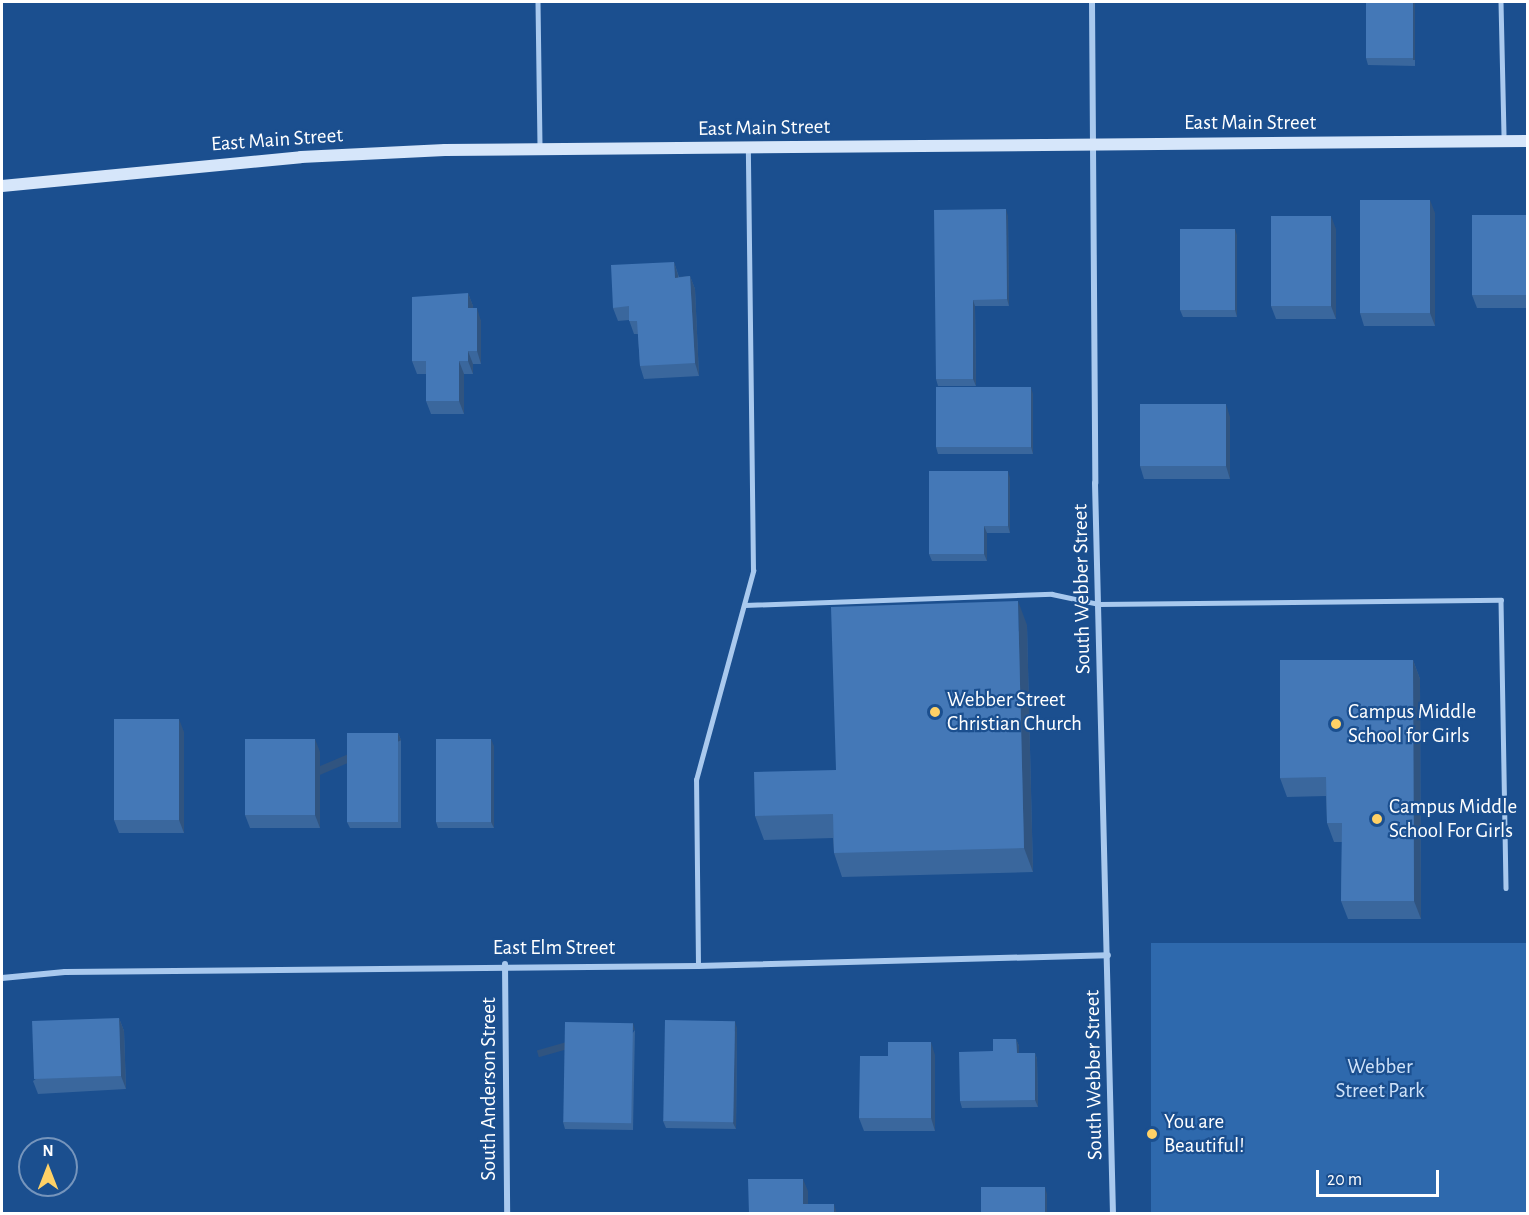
<!DOCTYPE html>
<style>
body{margin:0}
#map{position:relative;width:1529px;height:1215px;overflow:hidden;background:#1b4f8f;font-family:"Alegreya Sans",sans-serif}
div>[style]{position:absolute}
.green>*{inset:0;background:#2e69ad;transform-origin:0 0}
.service>*{height:4.5px;margin:-2.25px;padding:0 2.25px;transform-origin:2.25px;border-radius:2.25px;background:#a9c9ee}
.minor>*{height:6px;margin:-3px;padding:0 3px;transform-origin:3px;border-radius:3px;background:#a9c9ee}
.secondary>*{height:12px;margin:-6px;padding:0 6px;transform-origin:6px;border-radius:6px;background:#d6e6fa}
.wall>*{inset:0;background:#3a679d}
.shaded-wall>*{inset:0;background:#305480;transform-origin:0 0}
.building>*{inset:0;background:#4478b7;transform-origin:0 0}
.dots>*{width:16px;height:16px;translate:-50% -50%;box-sizing:border-box;border:3px solid #1b4f8f;border-radius:50%}
span{translate:-50% -50%;white-space:nowrap;text-align:center;line-height:1.15;-webkit-text-stroke:4.5px #1b4f8f;paint-order:stroke}
.street-label{font-size:21px;color:#fff}
.poi-label{font-size:21px;color:#fff}
.left{translate:0 -50%;text-align:left}
.park-label{font-size:21px;color:#cfe3fa}
.frame{position:absolute;inset:0;border:3px solid #fff;pointer-events:none}
.north{position:absolute;left:18px;top:1137px;width:60px;height:60px;box-sizing:border-box;background:#1b4f8f;border:2px solid #7695bc;border-radius:50%;rotate:0deg;font-size:16px;font-weight:700;line-height:24px;text-align:center;color:#fff}
.north::after{content:'';display:block;margin:auto;width:21px;height:27px;background:#ffd166;clip-path:polygon(50% 0,100% 100%,50% 72%,0 100%)}
.scale{position:absolute;left:1316px;top:1170px;width:123px;height:27px;box-sizing:border-box;border:3px solid #fff;border-top:0;padding-left:8px;font-size:18px;line-height:21px;white-space:nowrap;color:#fff;-webkit-text-stroke:4px #1b4f8f;paint-order:stroke}
</style>
<div id="map">
<div class="green">
<i style="left:1527px;top:943px;width:270px;height:376px;rotate:90deg"></i>
</div>
<div class="service">
<i style="left:538px;top:2px;width:147px;rotate:89.2deg"></i>
<i style="left:1501px;top:2px;width:137px;rotate:88.7deg"></i>
<i style="left:745px;top:605px;width:307px;rotate:-2.1deg"></i>
<i style="left:1052px;top:594px;width:48px;rotate:12deg"></i>
<i style="left:1099px;top:604px;width:402px;rotate:-0.6deg"></i>
<i style="left:1501px;top:600px;width:288px;rotate:89deg"></i>
<i style="left:698px;top:966px;width:186px;rotate:-90.6deg"></i>
<i style="left:696px;top:780px;width:217px;rotate:-74.7deg"></i>
<i style="left:753px;top:571px;width:423px;rotate:-90.7deg"></i>
</div>
<div class="minor">
<i style="left:1092px;top:2px;width:481px;rotate:89.6deg"></i>
<i style="left:1095px;top:483px;width:731px;rotate:88.59deg"></i>
<i style="left:505px;top:964px;width:250px;rotate:89.5deg"></i>
<i style="left:2px;top:978px;width:63px;rotate:-5.4deg"></i>
<i style="left:65px;top:972px;width:633px;rotate:-0.54deg"></i>
<i style="left:698px;top:966px;width:410px;rotate:-1.5deg"></i>
</div>
<div class="secondary">
<i style="left:2px;top:186px;width:300px;rotate:-5.5deg"></i>
<i style="left:301px;top:157px;width:144px;rotate:-2.8deg"></i>
<i style="left:445px;top:150px;width:1083px;rotate:-0.48deg"></i>
</div>
<div class="wall">
<i style="clip-path:polygon(1415px 2px,1415px 66px,1368px 65px,1366px 58px)"></i>
<i style="clip-path:polygon(1435px 213px,1435px 326px,1364px 326px,1360px 313px)"></i>
<i style="clip-path:polygon(1527px 215px,1527px 308px,1477px 308px,1472px 295px)"></i>
<i style="clip-path:polygon(1008px 216px,1009px 306px,975px 306px,976px 386px,938px 386px,936px 379px)"></i>
<i style="clip-path:polygon(1336px 229px,1336px 319px,1276px 319px,1271px 306px)"></i>
<i style="clip-path:polygon(1237px 235px,1237px 317px,1183px 317px,1180px 310px)"></i>
<i style="clip-path:polygon(674px 262px,679px 277px,690px 276px,695px 289px,699px 376px,644px 379px,640px 366px,638px 334px,634px 334px,629px 320px,618px 321px,613px 308px)"></i>
<i style="clip-path:polygon(468px 293px,473px 306px,473px 308px,481px 321px,481px 364px,473px 364px,473px 374px,464px 374px,464px 414px,431px 414px,426px 401px,426px 374px,417px 374px,412px 361px)"></i>
<i style="clip-path:polygon(1033px 394px,1033px 454px,938px 454px,936px 447px)"></i>
<i style="clip-path:polygon(1230px 417px,1230px 479px,1144px 479px,1140px 466px)"></i>
<i style="clip-path:polygon(1010px 478px,1010px 533px,987px 533px,987px 561px,932px 561px,929px 554px)"></i>
<i style="clip-path:polygon(1027px 625px,1033px 872px,842px 877px,834px 853px,833px 838px,764px 840px,755px 816px,836px 770px)"></i>
<i style="clip-path:polygon(1413px 660px,1420px 679px,1421px 919px,1348px 919px,1341px 901px,1342px 842px,1334px 842px,1327px 823px,1326px 796px,1287px 797px,1280px 778px)"></i>
<i style="clip-path:polygon(184px 732px,184px 833px,119px 833px,114px 820px)"></i>
<i style="clip-path:polygon(398px 733px,401px 740px,401px 828px,350px 828px,347px 822px)"></i>
<i style="clip-path:polygon(494px 746px,494px 828px,438px 828px,436px 822px)"></i>
<i style="clip-path:polygon(320px 752px,320px 828px,250px 828px,245px 815px)"></i>
<i style="clip-path:polygon(119px 1018px,124px 1031px,126px 1089px,38px 1094px,33px 1081px)"></i>
<i style="clip-path:polygon(737px 1028px,736px 1129px,666px 1128px,663px 1121px)"></i>
<i style="clip-path:polygon(635px 1030px,633px 1130px,565px 1129px,563px 1122px)"></i>
<i style="clip-path:polygon(1016px 1039px,1019px 1046px,1019px 1053px,1035px 1053px,1037px 1059px,1038px 1107px,962px 1108px,960px 1101px,993px 1051px)"></i>
<i style="clip-path:polygon(935px 1055px,935px 1131px,864px 1131px,859px 1118px,888px 1056px)"></i>
</div>
<div class="shaded-wall">
<i style="left:1413px;top:2px;width:2px;height:58px"></i>
<i style="clip-path:polygon(1430px 200px,1435px 213px,1435px 326px,1430px 313px)"></i>
<i style="clip-path:polygon(1006px 209px,1008px 216px,1009px 306px,1007px 299px)"></i>
<i style="clip-path:polygon(1331px 216px,1336px 229px,1336px 319px,1331px 306px)"></i>
<i style="clip-path:polygon(1235px 229px,1237px 235px,1237px 317px,1235px 310px)"></i>
<i style="clip-path:polygon(674px 262px,678px 275px,679px 291px,675px 278px)"></i>
<i style="clip-path:polygon(690px 276px,695px 289px,699px 376px,695px 363px)"></i>
<i style="clip-path:polygon(468px 293px,473px 306px,473px 321px,468px 308px)"></i>
<i style="clip-path:polygon(973px 300px,975px 306px,976px 386px,973px 379px)"></i>
<i style="clip-path:polygon(477px 308px,481px 321px,481px 364px,477px 351px)"></i>
<i style="clip-path:polygon(468px 351px,473px 364px,473px 374px,468px 361px)"></i>
<i style="clip-path:polygon(459px 361px,464px 374px,464px 414px,459px 401px)"></i>
<i style="clip-path:polygon(1031px 387px,1033px 394px,1033px 454px,1031px 447px)"></i>
<i style="clip-path:polygon(1226px 404px,1230px 417px,1230px 479px,1226px 466px)"></i>
<i style="clip-path:polygon(1008px 471px,1010px 478px,1010px 533px,1008px 526px)"></i>
<i style="clip-path:polygon(984px 526px,987px 533px,987px 561px,984px 554px)"></i>
<i style="clip-path:polygon(1018px 601px,1027px 625px,1033px 872px,1024px 848px)"></i>
<i style="clip-path:polygon(1413px 660px,1420px 679px,1421px 919px,1414px 901px)"></i>
<i style="clip-path:polygon(179px 719px,184px 732px,184px 833px,179px 820px)"></i>
<i style="left:398px;top:733px;width:8px;height:89px;rotate:67deg"></i>
<i style="clip-path:polygon(315px 739px,320px 752px,320px 828px,315px 815px)"></i>
<i style="clip-path:polygon(491px 739px,494px 746px,494px 828px,491px 822px)"></i>
<i style="clip-path:polygon(119px 1018px,124px 1031px,126px 1089px,121px 1076px)"></i>
<i style="clip-path:polygon(735px 1021px,737px 1028px,736px 1129px,733px 1123px)"></i>
<i style="left:633px;top:1023px;width:7px;height:100px;rotate:74deg"></i>
<i style="clip-path:polygon(1016px 1039px,1019px 1046px,1019px 1059px,1017px 1053px)"></i>
<i style="clip-path:polygon(931px 1042px,935px 1055px,935px 1131px,931px 1118px)"></i>
<i style="clip-path:polygon(1035px 1053px,1037px 1059px,1038px 1107px,1035px 1100px)"></i>
<i style="clip-path:polygon(803px 1179px,808px 1191px,808px 1214px,803px 1204px)"></i>
<i style="clip-path:polygon(1045px 1187px,1047px 1194px,1047px 1214px,1045px 1214px)"></i>
<i style="clip-path:polygon(834px 1204px,837px 1214px,834px 1214px)"></i>
</div>
<div class="building">
<i style="left:1366px;top:2px;width:47px;height:56px"></i>
<i style="left:1360px;top:200px;width:70px;height:113px"></i>
<i style="clip-path:polygon(1006px 209px,1007px 299px,973px 300px,973px 379px,936px 379px,934px 210px)"></i>
<i style="left:1472px;top:215px;width:55px;height:80px"></i>
<i style="left:1271px;top:216px;width:60px;height:90px"></i>
<i style="left:1180px;top:229px;width:55px;height:81px"></i>
<i style="clip-path:polygon(674px 262px,675px 278px,690px 276px,695px 363px,640px 366px,637px 321px,629px 321px,629px 306px,613px 308px,611px 265px)"></i>
<i style="clip-path:polygon(468px 293px,468px 308px,477px 308px,477px 351px,468px 351px,468px 361px,459px 361px,459px 401px,426px 401px,426px 361px,412px 361px,412px 297px)"></i>
<i style="left:936px;top:387px;width:95px;height:60px"></i>
<i style="left:1140px;top:404px;width:86px;height:62px"></i>
<i style="clip-path:polygon(929px 471px,1008px 471px,1008px 526px,984px 526px,984px 554px,929px 554px)"></i>
<i style="clip-path:polygon(1018px 601px,1024px 848px,834px 853px,833px 814px,755px 816px,754px 772px,836px 770px,831px 607px)"></i>
<i style="clip-path:polygon(1280px 660px,1413px 660px,1414px 901px,1341px 901px,1342px 823px,1327px 823px,1326px 777px,1280px 778px)"></i>
<i style="left:114px;top:719px;width:65px;height:101px"></i>
<i style="left:347px;top:733px;width:51px;height:89px"></i>
<i style="left:245px;top:739px;width:70px;height:76px"></i>
<i style="left:436px;top:739px;width:55px;height:83px"></i>
<i style="left:119px;top:1018px;width:58px;height:87px;rotate:88deg"></i>
<i style="left:665px;top:1020px;width:70px;height:101px;rotate:1deg"></i>
<i style="left:565px;top:1022px;width:68px;height:100px;rotate:1deg"></i>
<i style="clip-path:polygon(993px 1039px,1016px 1039px,1017px 1053px,1035px 1053px,1035px 1100px,960px 1101px,959px 1052px,993px 1051px)"></i>
<i style="clip-path:polygon(888px 1042px,931px 1042px,931px 1118px,859px 1118px,860px 1056px,888px 1056px)"></i>
<i style="clip-path:polygon(748px 1179px,803px 1179px,803px 1204px,834px 1204px,834px 1214px,749px 1214px)"></i>
<i style="left:981px;top:1187px;width:64px;height:27px"></i>
</div>
<div class="dots">
<i style="left:935px;top:712px;background:#ffd166"></i>
<i style="left:1336px;top:724px;background:#ffd166"></i>
<i style="left:1377px;top:819px;background:#ffd166"></i>
<i style="left:1152px;top:1134px;background:#ffd166"></i>
</div>
<div class="street-label">
<span style="left:1250px;top:123px">East Main Street</span>
<span style="left:764px;top:128px;rotate:-1deg">East Main Street</span>
<span style="left:277px;top:140px;rotate:-4deg">East Main Street</span>
<span style="left:1082px;top:589px;rotate:-91deg">South Webber Street</span>
<span style="left:554px;top:948px">East Elm Street</span>
<span style="left:1094px;top:1075px;rotate:-91deg">South Webber Street</span>
<span style="left:489px;top:1089px;rotate:-90deg">South Anderson Street</span>
</div>
<div class="poi-label">
<span class="left" style="left:947px;top:712px">Webber Street<br>Christian Church</span>
<span class="left" style="left:1348px;top:724px">Campus Middle<br>School for Girls</span>
<span class="left" style="left:1389px;top:819px">Campus Middle<br>School For Girls</span>
<span class="left" style="left:1164px;top:1134px">You are<br>Beautiful!</span>
</div>
<div class="park-label">
<span style="left:1380px;top:1079px">Webber<br>Street Park</span>
</div>
<div class="frame"></div>
<div class="north">N</div>
<div class="scale">20 m</div>
</div>
